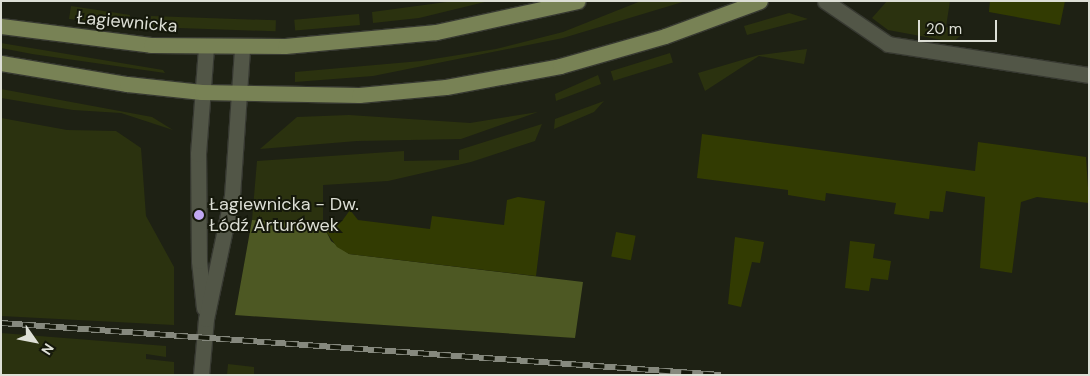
<!DOCTYPE html>
<meta charset="utf-8">
<style>
body{margin:0}
#map{position:relative;width:1090px;height:376px;overflow:hidden;background:#1e2114;font-family:"DM Sans",sans-serif}
div>[style]{position:absolute}
.green>*{inset:0;background:#2b320f;transform-origin:0 0}
.forest>*{inset:0;background:#4d5823}
.building>*{inset:0;background:#323b02;transform-origin:0 0}
.roads{filter:drop-shadow(1px 0 #373931) drop-shadow(-1px 0 #373931) drop-shadow(0 1px #373931) drop-shadow(0 -1px #373931)}
.minor>*{height:15px;margin:-7.5px;padding:0 7.5px;transform-origin:7.5px;border-radius:7.5px;background:#525647}
.tertiary>*{height:15px;margin:-7.5px;padding:0 7.5px;transform-origin:7.5px;border-radius:7.5px;background:#525647}
.primary>*{height:15px;margin:-7.5px;padding:0 7.5px;transform-origin:7.5px;border-radius:7.5px;background:#788255}
.rail>*{height:5.5px;margin-top:-2.75px;transform-origin:0;background:repeating-linear-gradient(90deg,#15180b 0 11px,#86897e 0 22px);box-sizing:border-box;border-block:1px solid #86897e}
.dots>*{width:14px;height:14px;translate:-50% -50%;box-sizing:border-box;border:2px solid #15180b;border-radius:50%}
span{translate:-50% -50%;white-space:nowrap;text-align:center;line-height:1.15;-webkit-text-stroke:4px #15180b;paint-order:stroke}
.street-label{font-size:18px;color:#dddfd6}
.poi-label{font-size:18px;color:#dddfd6}
.left{translate:0 -50%;text-align:left}
.frame{position:absolute;inset:0;border:2px solid #dddfd6;pointer-events:none}
.north{position:absolute;left:10px;top:316px;width:50px;height:50px;-webkit-text-stroke:4px #15180b;paint-order:stroke;rotate:123deg;font-size:14px;font-weight:700;line-height:20px;text-align:center;color:#dddfd6}
.north::after{content:'';display:block;margin:auto;width:18px;height:22px;background:#dddfd6;clip-path:polygon(50% 0,100% 100%,50% 72%,0 100%)}
.scale{position:absolute;left:918px;top:20px;width:79px;height:22px;box-sizing:border-box;border:2px solid #dddfd6;border-top:0;padding-left:6px;font-size:15px;line-height:18px;white-space:nowrap;color:#dddfd6;-webkit-text-stroke:4px #15180b;paint-order:stroke}
</style>
<div id="map">
<div class="green">
<i style="clip-path:polygon(454px 1px,489px 1px,419px 18px,373px 23px,372px 12px)"></i>
<i style="clip-path:polygon(641px 1px,686px 1px,563px 38px,373px 76px,295px 82px,295px 72px,421px 61px,496px 49px,563px 32px)"></i>
<i style="clip-path:polygon(887px 1px,950px 1px,946px 27px,961px 30px,960px 36px,953px 42px,888px 30px,872px 18px)"></i>
<i style="clip-path:polygon(71px 6px,130px 15px,128px 26px,69px 19px)"></i>
<i style="clip-path:polygon(789px 13px,808px 19px,747px 35px,744px 26px)"></i>
<i style="left:359px;top:14px;width:11px;height:65px;rotate:85deg"></i>
<i style="left:151px;top:16px;width:125px;height:11px;rotate:2deg"></i>
<i style="clip-path:polygon(1px 43px,163px 70px,165px 73px,32px 54px,1px 48px)"></i>
<i style="clip-path:polygon(807px 49px,804px 64px,759px 56px,705px 91px,698px 73px,759px 55px)"></i>
<i style="left:670px;top:53px;width:10px;height:62px;rotate:73deg"></i>
<i style="clip-path:polygon(598px 75px,601px 84px,556px 101px,555px 94px)"></i>
<i style="clip-path:polygon(1px 89px,152px 117px,173px 130px,121px 113px,73px 110px,1px 98px)"></i>
<i style="clip-path:polygon(604px 101px,594px 112px,554px 129px,555px 119px)"></i>
<i style="clip-path:polygon(538px 112px,461px 139px,357px 141px,260px 149px,297px 117px,349px 115px,470px 123px)"></i>
<i style="clip-path:polygon(1px 118px,67px 130px,116px 131px,141px 148px,146px 216px,174px 267px,174px 325px,1px 316px)"></i>
<i style="clip-path:polygon(542px 124px,535px 141px,471px 162px,388px 181px,323px 185px,323px 225px,252px 220px,257px 161px,404px 151px,404px 161px,459px 160px,459px 150px)"></i>
<i style="clip-path:polygon(1px 333px,166px 346px,166px 357px,146px 354px,146px 359px,174px 362px,174px 375px,1px 375px)"></i>
<i style="clip-path:polygon(228px 364px,254px 367px,254px 375px,227px 375px)"></i>
</div>
<div class="forest">
<i style="clip-path:polygon(252px 220px,323px 225px,331px 241px,349px 254px,583px 282px,575px 338px,235px 315px)"></i>
</div>
<div class="building">
<i style="clip-path:polygon(990px 1px,1065px 1px,1060px 25px,989px 12px)"></i>
<i style="clip-path:polygon(702px 134px,975px 171px,978px 142px,1086px 157px,1089px 203px,1037px 197px,1021px 202px,1012px 273px,980px 268px,985px 197px,946px 191px,943px 212px,930px 211px,929px 219px,894px 214px,896px 203px,826px 193px,825px 201px,788px 195px,788px 190px,697px 178px)"></i>
<i style="clip-path:polygon(518px 197px,545px 201px,536px 276px,349px 254px,337px 247px,322px 226px,342px 221px,350px 210px,358px 220px,430px 229px,432px 216px,504px 225px,507px 200px)"></i>
<i style="left:616px;top:232px;width:20px;height:25px;rotate:11deg"></i>
<i style="clip-path:polygon(735px 237px,764px 242px,760px 263px,752px 262px,741px 307px,728px 304px)"></i>
<i style="clip-path:polygon(850px 241px,875px 244px,873px 258px,891px 261px,888px 280px,871px 278px,869px 291px,845px 288px)"></i>
</div>
<div class="roads">
<div class="minor">
<i style="left:825px;top:1px;width:76px;rotate:34.3deg"></i>
<i style="left:888px;top:44px;width:203px;rotate:8.8deg"></i>
</div>
<div class="tertiary">
<i style="left:204px;top:308px;width:47px;rotate:-96.1deg"></i>
<i style="left:199px;top:261px;width:107px;rotate:-90.5deg"></i>
<i style="left:198px;top:154px;width:107px;rotate:-85.7deg"></i>
<i style="left:201px;top:375px;width:56px;rotate:-84.9deg"></i>
<i style="left:206px;top:319px;width:126px;rotate:-78.1deg"></i>
<i style="left:232px;top:196px;width:148px;rotate:-86.1deg"></i>
</div>
<div class="primary">
<i style="left:1px;top:26px;width:151px;rotate:7.2deg"></i>
<i style="left:151px;top:45px;width:134px;rotate:0.4deg"></i>
<i style="left:285px;top:46px;width:152px;rotate:-5.3deg"></i>
<i style="left:436px;top:32px;width:145px;rotate:-12.3deg"></i>
<i style="left:1px;top:63px;width:128px;rotate:9.5deg"></i>
<i style="left:127px;top:84px;width:75px;rotate:6.1deg"></i>
<i style="left:202px;top:92px;width:157px;rotate:1.1deg"></i>
<i style="left:359px;top:95px;width:87px;rotate:-5.3deg"></i>
<i style="left:446px;top:87px;width:116px;rotate:-10.4deg"></i>
<i style="left:560px;top:66px;width:109px;rotate:-15.9deg"></i>
<i style="left:665px;top:36px;width:101px;rotate:-20.2deg"></i>
</div>
</div>
<div class="rail">
<i style="left:1px;top:323px;width:722px;rotate:4.13deg"></i>
</div>
<div class="dots">
<i style="left:199px;top:215px;background:#c1a8f3"></i>
</div>
<div class="street-label">
<span style="left:127px;top:22px;rotate:5deg">Łagiewnicka</span>
</div>
<div class="poi-label">
<span class="left" style="left:209px;top:215px">Łagiewnicka - Dw.<br>Łódź Arturówek</span>
</div>
<div class="frame"></div>
<div class="north">N</div>
<div class="scale">20 m</div>
</div>
